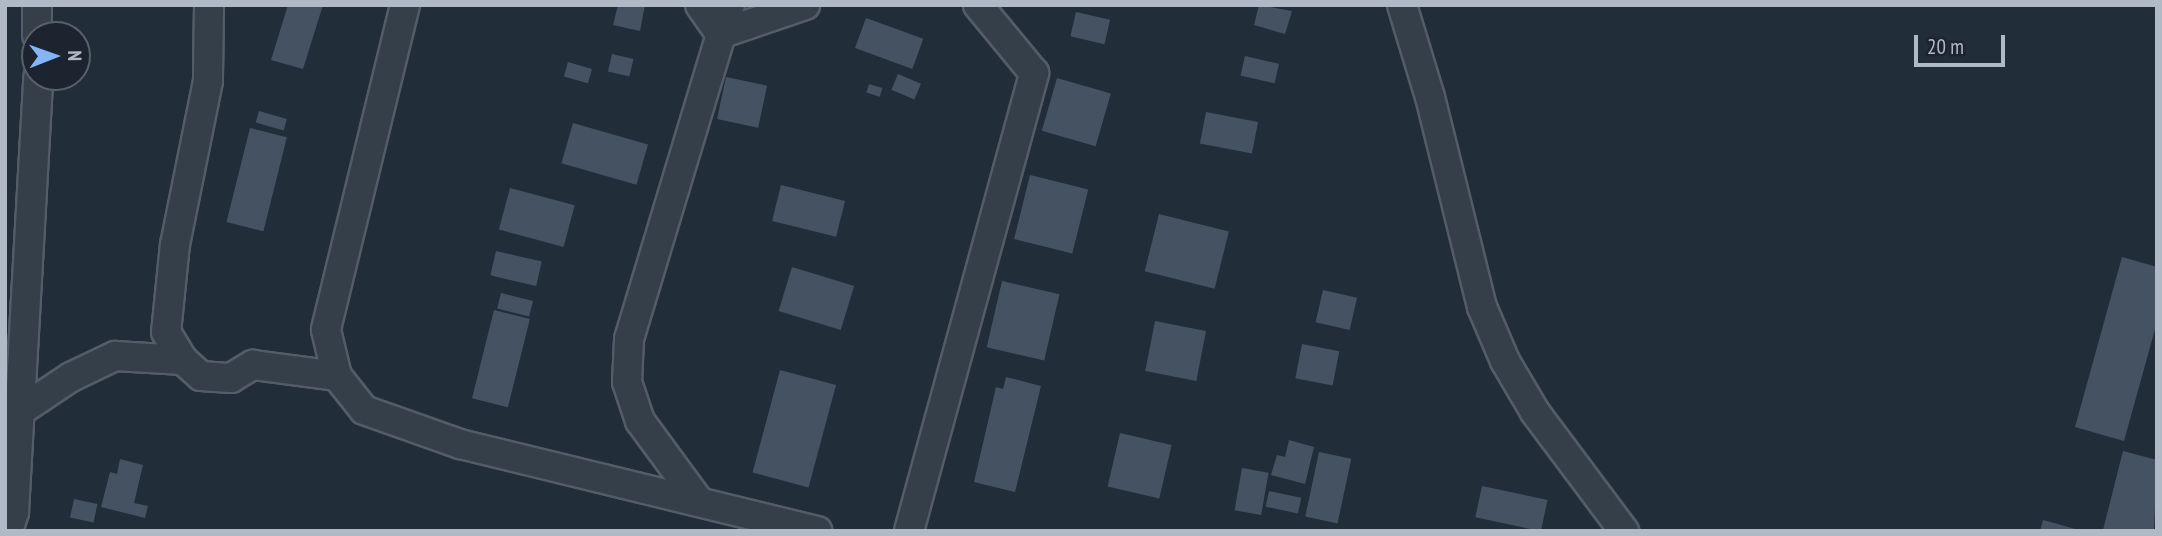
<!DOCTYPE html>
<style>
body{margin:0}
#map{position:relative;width:2162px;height:536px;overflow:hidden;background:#222d3a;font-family:"PT Sans Narrow",sans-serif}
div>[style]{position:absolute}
.building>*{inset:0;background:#455261;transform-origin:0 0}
.roads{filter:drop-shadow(2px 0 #535c68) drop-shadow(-2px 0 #535c68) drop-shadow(0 2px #535c68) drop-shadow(0 -2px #535c68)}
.minor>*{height:28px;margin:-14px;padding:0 14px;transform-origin:14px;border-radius:14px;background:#353f4a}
span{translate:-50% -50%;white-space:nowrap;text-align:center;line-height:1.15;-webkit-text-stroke:5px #1b242f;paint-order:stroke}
.frame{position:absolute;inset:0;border:7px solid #b0b9c6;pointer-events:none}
.north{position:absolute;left:21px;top:21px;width:70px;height:70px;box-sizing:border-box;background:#1b242f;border:2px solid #57606b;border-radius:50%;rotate:89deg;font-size:19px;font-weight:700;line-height:28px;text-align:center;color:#b0b9c6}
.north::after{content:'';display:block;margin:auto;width:24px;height:32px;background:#85b4f7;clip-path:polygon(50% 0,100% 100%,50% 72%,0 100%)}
.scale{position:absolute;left:1914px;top:35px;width:91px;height:32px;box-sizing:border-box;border:4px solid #b0b9c6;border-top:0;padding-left:9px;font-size:21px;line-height:24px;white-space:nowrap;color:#b0b9c6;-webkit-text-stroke:5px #1b242f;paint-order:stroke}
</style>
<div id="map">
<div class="building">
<i style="clip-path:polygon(288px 5px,323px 5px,303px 69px,271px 60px)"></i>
<i style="clip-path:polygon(618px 5px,645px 5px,640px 31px,613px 25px)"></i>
<i style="clip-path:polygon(1259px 5px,1292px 11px,1285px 34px,1254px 25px)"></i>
<i style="left:1076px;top:12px;width:35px;height:25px;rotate:13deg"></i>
<i style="left:866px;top:18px;width:61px;height:32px;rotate:20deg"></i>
<i style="left:612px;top:54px;width:22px;height:18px;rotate:13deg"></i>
<i style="left:1245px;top:56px;width:35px;height:20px;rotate:13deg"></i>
<i style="left:568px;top:62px;width:25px;height:15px;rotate:16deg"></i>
<i style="left:898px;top:74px;width:25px;height:17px;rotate:23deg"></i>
<i style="left:726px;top:77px;width:42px;height:43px;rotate:12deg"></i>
<i style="left:1057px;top:78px;width:56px;height:55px;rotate:16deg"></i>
<i style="left:869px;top:84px;width:14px;height:9px;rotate:17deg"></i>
<i style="left:259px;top:111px;width:29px;height:12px;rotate:16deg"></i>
<i style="left:1206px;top:112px;width:53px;height:32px;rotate:11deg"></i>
<i style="left:573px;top:123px;width:78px;height:42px;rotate:16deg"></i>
<i style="left:250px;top:128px;width:38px;height:97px;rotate:14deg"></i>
<i style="left:1030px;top:175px;width:60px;height:66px;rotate:14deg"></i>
<i style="left:781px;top:185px;width:66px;height:37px;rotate:14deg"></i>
<i style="left:510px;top:188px;width:67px;height:43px;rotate:15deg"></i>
<i style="left:1159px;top:214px;width:72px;height:59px;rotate:14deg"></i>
<i style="left:496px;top:251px;width:47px;height:25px;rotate:13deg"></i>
<i style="clip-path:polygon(2122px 257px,2157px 267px,2157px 322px,2124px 441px,2075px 427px)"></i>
<i style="left:792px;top:267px;width:65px;height:46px;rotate:17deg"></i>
<i style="left:1002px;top:281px;width:59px;height:68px;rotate:13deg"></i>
<i style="left:1323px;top:290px;width:35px;height:33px;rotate:13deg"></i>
<i style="left:501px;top:293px;width:33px;height:16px;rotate:14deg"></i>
<i style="left:494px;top:310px;width:37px;height:91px;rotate:14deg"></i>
<i style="left:1155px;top:321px;width:52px;height:51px;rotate:11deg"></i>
<i style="left:1302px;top:344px;width:38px;height:35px;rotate:11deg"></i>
<i style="left:780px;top:370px;width:58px;height:106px;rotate:15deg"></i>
<i style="clip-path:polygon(1006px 377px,1041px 386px,1015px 492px,974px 482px,996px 387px,1003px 389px)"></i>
<i style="left:1120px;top:433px;width:53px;height:55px;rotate:13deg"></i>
<i style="clip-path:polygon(1289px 440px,1314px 447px,1305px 484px,1271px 475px,1277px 455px,1285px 457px)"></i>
<i style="clip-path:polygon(2123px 451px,2157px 460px,2154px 531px,2103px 530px)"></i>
<i style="left:1319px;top:452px;width:33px;height:66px;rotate:12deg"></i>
<i style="clip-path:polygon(120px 459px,143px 465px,134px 503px,148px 506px,145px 518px,101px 507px,110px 472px,117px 474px)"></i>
<i style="left:1242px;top:468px;width:27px;height:43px;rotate:10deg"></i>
<i style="left:1482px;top:486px;width:67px;height:32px;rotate:12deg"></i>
<i style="left:1269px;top:491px;width:33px;height:16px;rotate:12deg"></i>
<i style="left:74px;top:499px;width:24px;height:19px;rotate:12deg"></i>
<i style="clip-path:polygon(2043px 520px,2079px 530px,2079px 531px,2040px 531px)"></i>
</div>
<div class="roads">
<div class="minor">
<i style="left:37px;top:5px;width:30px;rotate:90deg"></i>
<i style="left:209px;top:5px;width:76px;rotate:90.8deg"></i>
<i style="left:208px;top:81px;width:166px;rotate:101.4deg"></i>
<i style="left:175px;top:244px;width:88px;rotate:95.8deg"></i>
<i style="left:166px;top:332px;width:33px;rotate:59deg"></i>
<i style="left:183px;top:360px;width:24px;rotate:42deg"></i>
<i style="left:201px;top:376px;width:30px;rotate:4deg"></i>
<i style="left:231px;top:378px;width:26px;rotate:-31deg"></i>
<i style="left:253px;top:365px;width:85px;rotate:7.5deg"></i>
<i style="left:405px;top:5px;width:334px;rotate:103.7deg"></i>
<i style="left:326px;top:330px;width:47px;rotate:76.6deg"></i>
<i style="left:337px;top:376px;width:43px;rotate:51.5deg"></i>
<i style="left:364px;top:410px;width:102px;rotate:19.5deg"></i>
<i style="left:460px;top:444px;width:368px;rotate:13.7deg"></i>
<i style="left:700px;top:5px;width:35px;rotate:55deg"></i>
<i style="left:1402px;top:5px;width:96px;rotate:73.1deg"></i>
<i style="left:1430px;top:97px;width:216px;rotate:76.1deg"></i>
<i style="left:1482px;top:307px;width:59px;rotate:66.9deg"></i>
<i style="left:1505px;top:361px;width:59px;rotate:59.5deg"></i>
<i style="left:1535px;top:412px;width:149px;rotate:53.2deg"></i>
<i style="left:720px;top:34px;width:90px;rotate:-18.8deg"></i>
<i style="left:17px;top:413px;width:65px;rotate:-33.7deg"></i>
<i style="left:71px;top:377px;width:49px;rotate:-25.5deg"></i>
<i style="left:115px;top:356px;width:68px;rotate:3.4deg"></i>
<i style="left:698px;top:500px;width:98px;rotate:-126.3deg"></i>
<i style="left:640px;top:421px;width:41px;rotate:-108.4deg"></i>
<i style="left:627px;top:382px;width:43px;rotate:-87.3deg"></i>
<i style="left:629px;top:339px;width:349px;rotate:-73.2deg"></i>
<i style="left:8px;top:531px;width:20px;rotate:-72deg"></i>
<i style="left:14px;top:512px;width:436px;rotate:-86.8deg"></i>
<i style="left:909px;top:531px;width:475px;rotate:-74.7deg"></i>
<i style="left:1034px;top:73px;width:88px;rotate:-129.5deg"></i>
</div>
</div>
<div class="frame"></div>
<div class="north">N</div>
<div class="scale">20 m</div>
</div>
